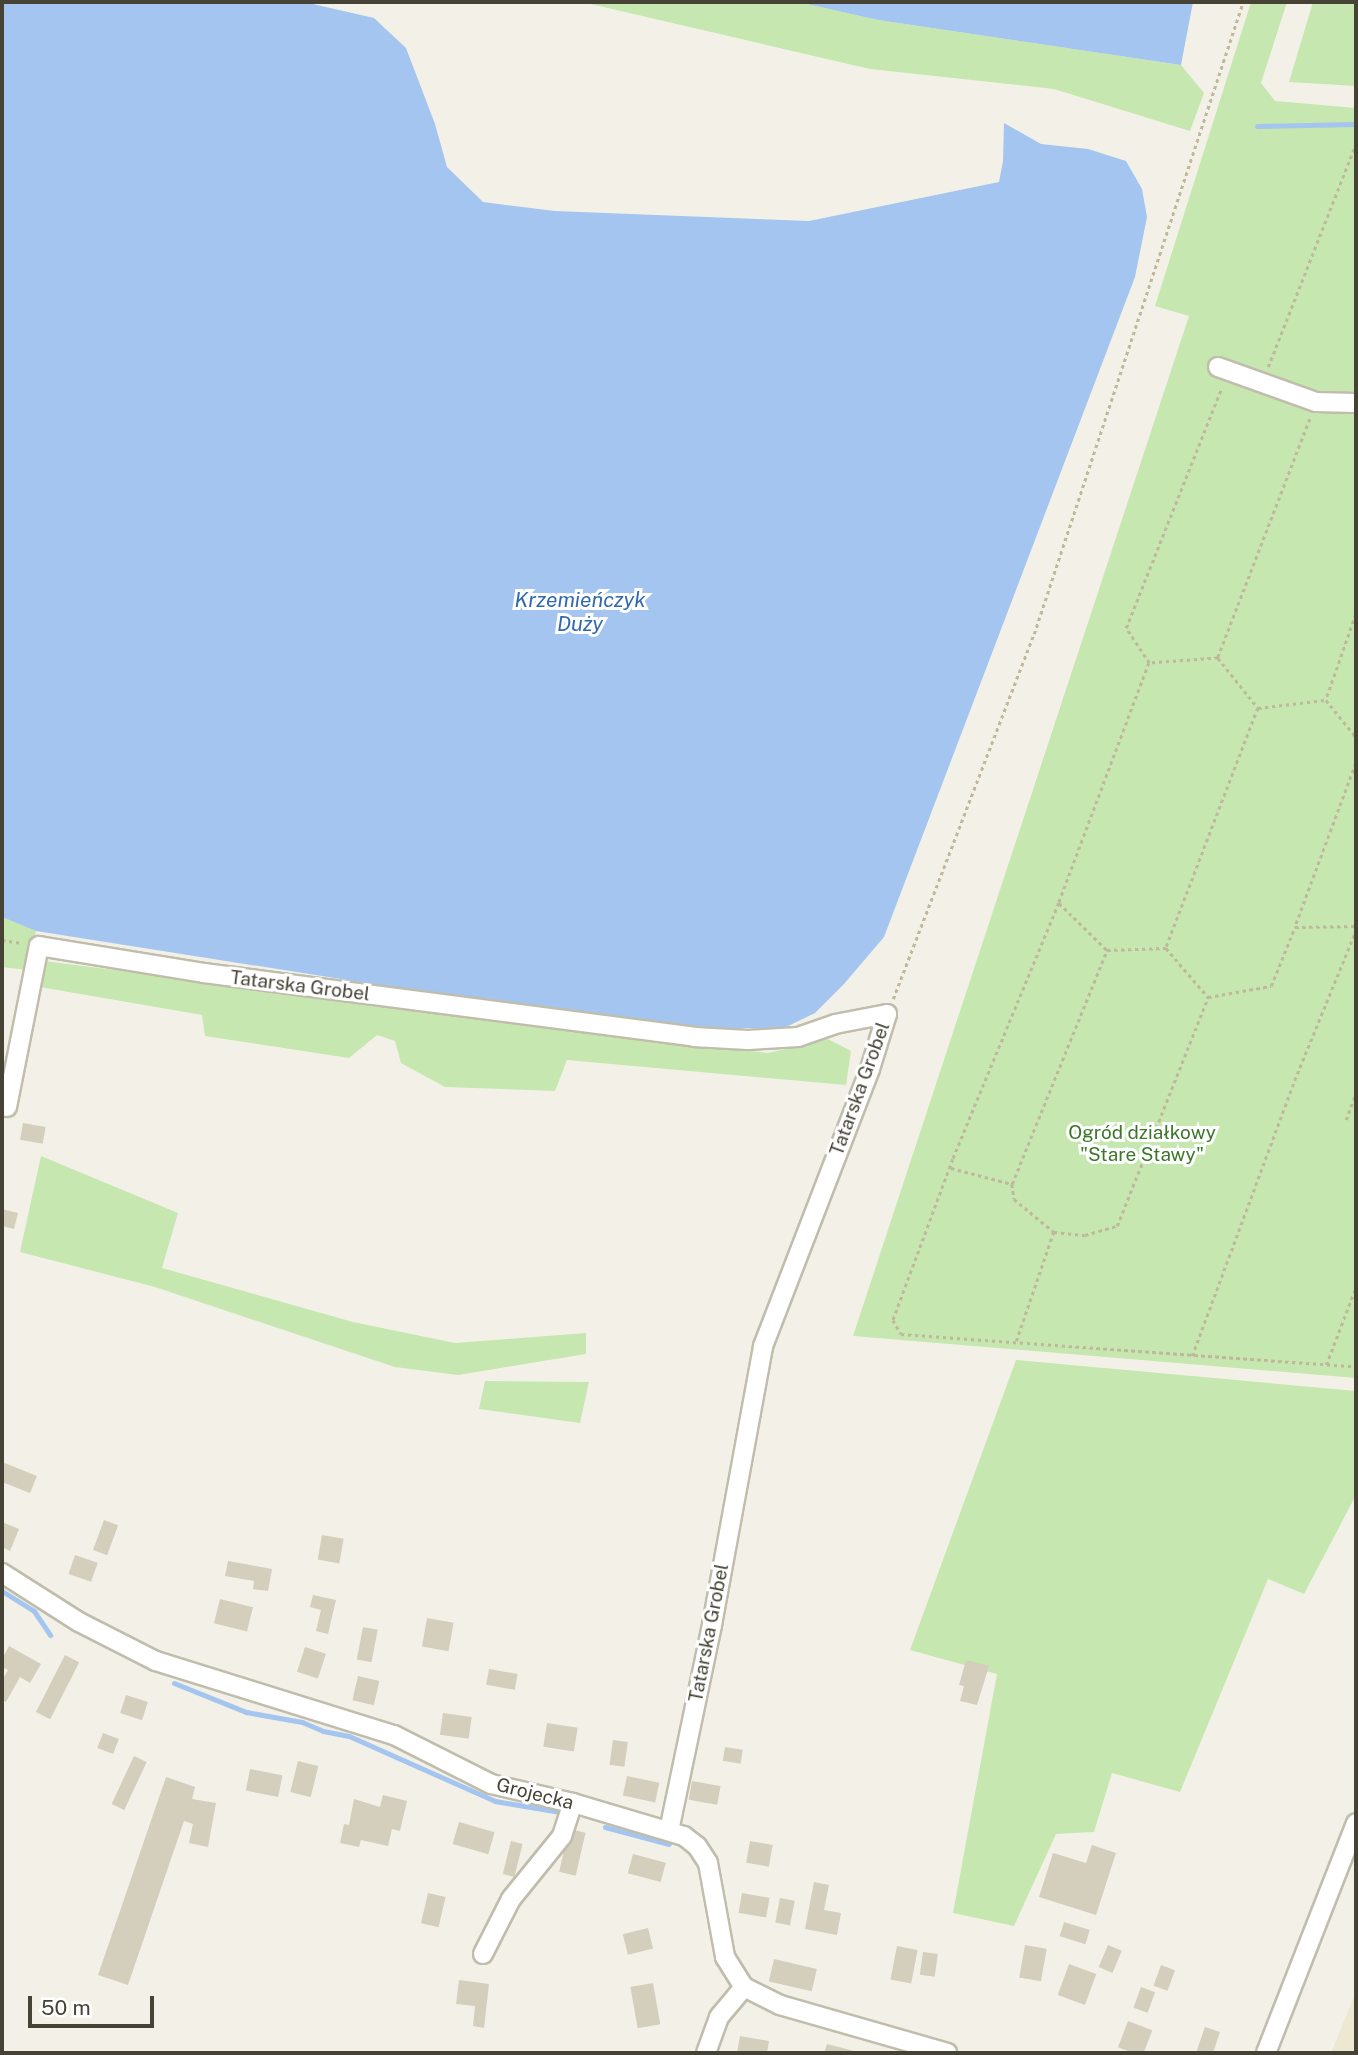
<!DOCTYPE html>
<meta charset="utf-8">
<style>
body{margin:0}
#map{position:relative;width:1358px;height:2055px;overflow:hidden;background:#f3f1e7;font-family:"Public Sans",sans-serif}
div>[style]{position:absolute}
.education>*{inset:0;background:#ece8d1}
.green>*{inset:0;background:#c6e7b0}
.water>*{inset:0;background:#a4c5ef}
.stream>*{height:5px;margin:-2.5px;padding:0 2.5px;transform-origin:2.5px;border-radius:2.5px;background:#a4c5ef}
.building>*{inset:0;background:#d4cebc;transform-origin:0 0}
.path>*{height:2.5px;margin-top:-1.25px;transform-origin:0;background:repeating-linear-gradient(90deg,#c0b89b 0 3.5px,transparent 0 7px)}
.roads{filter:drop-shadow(2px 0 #c1bdac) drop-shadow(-2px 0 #c1bdac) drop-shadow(0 2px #c1bdac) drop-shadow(0 -2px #c1bdac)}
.minor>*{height:18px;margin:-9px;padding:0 9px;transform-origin:9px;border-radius:9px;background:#fff}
span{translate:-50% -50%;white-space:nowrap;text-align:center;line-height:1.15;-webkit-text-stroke:6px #fff;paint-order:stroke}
.street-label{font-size:19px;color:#464236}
.park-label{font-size:19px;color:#3c762a}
.water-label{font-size:21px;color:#3168af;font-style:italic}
.frame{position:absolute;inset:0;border:4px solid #464236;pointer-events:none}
.scale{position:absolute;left:28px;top:1996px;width:126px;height:32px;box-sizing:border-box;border:4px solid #464236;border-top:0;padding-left:9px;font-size:21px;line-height:24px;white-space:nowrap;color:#464236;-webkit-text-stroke:5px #fff;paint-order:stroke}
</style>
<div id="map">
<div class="education">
<i style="clip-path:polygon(1356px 1994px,1356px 2053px,1331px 2053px,1353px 1999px)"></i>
</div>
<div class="green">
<i style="clip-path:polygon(582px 2px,798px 2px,878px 20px,1181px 65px,1204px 93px,1190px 131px,1054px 89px,870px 69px)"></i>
<i style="clip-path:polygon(1251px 2px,1287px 2px,1261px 83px,1275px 101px,1356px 108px,1356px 1378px,853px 1336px,1189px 316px,1155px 306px)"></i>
<i style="clip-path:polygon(1313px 2px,1356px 2px,1356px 86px,1289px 82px)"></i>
<i style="clip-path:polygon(2px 917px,36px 931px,27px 970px,2px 967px)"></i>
<i style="clip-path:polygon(44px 961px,768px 1053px,828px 1039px,851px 1051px,846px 1085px,567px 1060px,555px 1091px,445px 1087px,401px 1063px,395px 1041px,377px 1035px,349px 1058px,205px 1036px,202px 1015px,40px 987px)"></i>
<i style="clip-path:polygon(41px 1156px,178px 1213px,162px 1268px,353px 1322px,455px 1343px,586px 1333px,586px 1354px,458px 1375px,395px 1367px,155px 1287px,20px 1252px)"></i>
<i style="clip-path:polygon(1016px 1360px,1356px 1391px,1356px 1495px,1304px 1594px,1268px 1579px,1180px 1792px,1112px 1773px,1094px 1832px,1056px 1834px,1014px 1926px,953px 1913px,997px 1674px,910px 1650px)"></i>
<i style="clip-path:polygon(485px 1381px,589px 1382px,580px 1423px,479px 1409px)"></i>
</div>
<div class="water">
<i style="clip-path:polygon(2px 2px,304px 2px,374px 18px,406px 48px,435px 124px,447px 167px,483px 202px,555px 211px,809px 221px,999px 182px,1003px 161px,1004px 123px,1041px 144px,1088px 149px,1126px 161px,1142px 189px,1147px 217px,1135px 277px,884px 937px,844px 984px,815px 1013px,784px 1028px,652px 1028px,36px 931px,2px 917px)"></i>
<i style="clip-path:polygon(798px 2px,1193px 2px,1181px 65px,878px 20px)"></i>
</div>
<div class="stream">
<i style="left:1257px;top:126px;width:99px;rotate:-1.2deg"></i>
<i style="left:2px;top:1591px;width:38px;rotate:32deg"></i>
<i style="left:34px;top:1611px;width:29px;rotate:56deg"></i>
<i style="left:174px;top:1683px;width:78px;rotate:21.9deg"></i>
<i style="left:246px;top:1712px;width:57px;rotate:10.1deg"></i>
<i style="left:302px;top:1722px;width:23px;rotate:23deg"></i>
<i style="left:323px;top:1731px;width:26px;rotate:11deg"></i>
<i style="left:349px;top:1736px;width:160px;rotate:24deg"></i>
<i style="left:495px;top:1801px;width:66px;rotate:9.6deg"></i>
<i style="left:605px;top:1827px;width:66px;rotate:14.9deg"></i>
</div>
<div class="building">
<i style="left:23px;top:1123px;width:23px;height:17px;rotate:10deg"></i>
<i style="clip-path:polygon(2px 1209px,18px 1213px,14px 1229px,2px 1226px)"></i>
<i style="clip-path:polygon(2px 1462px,37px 1476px,30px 1493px,2px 1482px)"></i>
<i style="left:104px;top:1520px;width:15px;height:32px;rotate:20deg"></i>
<i style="clip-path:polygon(2px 1522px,19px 1529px,10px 1551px,2px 1547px)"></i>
<i style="left:322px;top:1535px;width:22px;height:25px;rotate:10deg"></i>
<i style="left:75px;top:1555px;width:24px;height:20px;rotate:19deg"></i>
<i style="clip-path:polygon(228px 1561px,272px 1569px,268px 1591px,253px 1589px,254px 1581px,225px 1576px)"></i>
<i style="clip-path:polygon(313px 1595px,336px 1600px,328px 1634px,316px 1631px,321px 1610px,310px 1607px)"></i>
<i style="left:220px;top:1599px;width:34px;height:25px;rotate:14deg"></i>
<i style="left:427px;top:1618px;width:27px;height:29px;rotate:10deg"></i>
<i style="left:363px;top:1627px;width:15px;height:33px;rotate:11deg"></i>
<i style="clip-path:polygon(9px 1646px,41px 1664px,30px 1683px,20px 1677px,6px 1702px,2px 1700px,2px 1681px,8px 1670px,2px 1667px,2px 1659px)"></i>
<i style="left:305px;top:1647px;width:22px;height:26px;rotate:18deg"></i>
<i style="left:65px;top:1655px;width:16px;height:64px;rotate:27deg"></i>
<i style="clip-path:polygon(966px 1660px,989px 1666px,977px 1705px,960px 1701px,964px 1686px,959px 1685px)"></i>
<i style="left:489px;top:1669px;width:29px;height:16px;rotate:10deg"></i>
<i style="left:358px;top:1676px;width:22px;height:25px;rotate:13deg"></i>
<i style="left:126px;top:1695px;width:23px;height:19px;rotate:18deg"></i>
<i style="left:443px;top:1713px;width:29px;height:22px;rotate:8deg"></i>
<i style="left:547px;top:1723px;width:31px;height:24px;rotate:9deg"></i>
<i style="left:103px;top:1733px;width:17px;height:16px;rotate:21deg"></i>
<i style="left:613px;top:1740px;width:15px;height:25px;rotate:8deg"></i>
<i style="left:725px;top:1747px;width:18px;height:14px;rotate:9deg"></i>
<i style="left:134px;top:1756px;width:14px;height:53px;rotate:25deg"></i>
<i style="left:298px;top:1761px;width:21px;height:32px;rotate:14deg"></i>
<i style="left:250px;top:1769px;width:33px;height:22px;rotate:11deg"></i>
<i style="left:627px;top:1776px;width:33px;height:20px;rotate:12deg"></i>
<i style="clip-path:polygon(166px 1777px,195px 1787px,192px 1799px,216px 1803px,208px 1847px,189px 1843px,193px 1824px,184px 1821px,128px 1985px,98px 1975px)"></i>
<i style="left:692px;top:1781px;width:29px;height:19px;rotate:10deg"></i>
<i style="clip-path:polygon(383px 1795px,407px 1801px,400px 1831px,392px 1829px,388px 1846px,361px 1840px,359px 1847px,340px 1843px,344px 1824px,349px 1825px,354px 1799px,380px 1807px)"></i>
<i style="left:459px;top:1822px;width:37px;height:23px;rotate:16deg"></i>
<i style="left:569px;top:1829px;width:17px;height:44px;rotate:13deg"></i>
<i style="left:511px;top:1841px;width:12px;height:34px;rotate:14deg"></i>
<i style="left:750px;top:1841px;width:23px;height:22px;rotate:10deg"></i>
<i style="clip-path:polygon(1092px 1845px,1116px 1853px,1096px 1915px,1039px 1897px,1053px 1853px,1086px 1863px)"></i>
<i style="left:633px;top:1854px;width:34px;height:20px;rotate:15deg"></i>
<i style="clip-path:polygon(814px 1882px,829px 1885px,824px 1910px,841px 1913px,837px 1935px,805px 1929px)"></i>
<i style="left:428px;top:1893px;width:18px;height:31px;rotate:13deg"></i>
<i style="left:742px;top:1893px;width:28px;height:20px;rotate:10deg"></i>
<i style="left:780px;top:1898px;width:15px;height:25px;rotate:11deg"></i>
<i style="left:1064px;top:1922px;width:27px;height:15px;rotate:17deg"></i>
<i style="left:648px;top:1928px;width:21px;height:26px;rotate:76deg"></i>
<i style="left:1025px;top:1945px;width:22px;height:33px;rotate:10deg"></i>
<i style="left:1108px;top:1945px;width:15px;height:24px;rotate:23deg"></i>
<i style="left:897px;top:1946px;width:21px;height:34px;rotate:11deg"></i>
<i style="left:923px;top:1952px;width:15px;height:23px;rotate:8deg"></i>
<i style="left:774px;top:1959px;width:44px;height:23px;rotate:13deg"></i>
<i style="left:1069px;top:1964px;width:29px;height:33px;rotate:20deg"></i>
<i style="left:1161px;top:1965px;width:15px;height:22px;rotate:20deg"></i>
<i style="clip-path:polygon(459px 1980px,489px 1984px,484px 2028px,473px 2026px,475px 2006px,456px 2004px)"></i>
<i style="left:653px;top:1983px;width:42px;height:23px;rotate:80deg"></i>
<i style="left:1141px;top:1987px;width:15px;height:22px;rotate:20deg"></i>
<i style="left:1128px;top:2021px;width:26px;height:28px;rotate:21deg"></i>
<i style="clip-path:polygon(1205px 2027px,1220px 2032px,1213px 2053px,1196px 2053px)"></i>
<i style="clip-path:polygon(740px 2036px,769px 2041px,767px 2053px,737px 2053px)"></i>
<i style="clip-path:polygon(827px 2044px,858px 2052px,858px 2053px,824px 2053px)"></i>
</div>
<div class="path">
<i style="left:1268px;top:367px;width:240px;rotate:-68.5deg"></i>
<i style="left:1310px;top:419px;width:256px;rotate:111.1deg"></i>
<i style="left:1218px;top:658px;width:64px;rotate:51.3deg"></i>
<i style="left:1258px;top:708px;width:68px;rotate:-6.7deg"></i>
<i style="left:1356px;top:614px;width:91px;rotate:109.2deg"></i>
<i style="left:1326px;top:700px;width:48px;rotate:51deg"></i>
<i style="left:1218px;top:658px;width:69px;rotate:175.9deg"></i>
<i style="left:1149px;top:663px;width:42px;rotate:-123.3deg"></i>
<i style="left:1126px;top:628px;width:259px;rotate:-68.3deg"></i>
<i style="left:1149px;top:663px;width:256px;rotate:110.6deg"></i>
<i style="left:1059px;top:903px;width:277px;rotate:112.5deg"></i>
<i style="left:953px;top:1159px;width:172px;rotate:110.4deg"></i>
<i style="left:893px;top:1320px;width:16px;rotate:60deg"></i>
<i style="left:901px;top:1334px;width:456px;rotate:4.1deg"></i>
<i style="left:1258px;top:708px;width:257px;rotate:111deg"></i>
<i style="left:1166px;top:948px;width:65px;rotate:49.4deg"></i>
<i style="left:1208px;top:997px;width:64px;rotate:-9.9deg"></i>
<i style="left:1271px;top:986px;width:64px;rotate:-67.9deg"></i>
<i style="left:1356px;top:763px;width:175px;rotate:110.4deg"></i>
<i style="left:1295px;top:927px;width:61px;rotate:-0.9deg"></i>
<i style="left:1059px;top:903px;width:67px;rotate:44.4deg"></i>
<i style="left:1107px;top:950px;width:59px;rotate:-1.9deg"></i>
<i style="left:2px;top:940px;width:20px;rotate:9deg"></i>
<i style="left:893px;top:999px;width:391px;rotate:-68.9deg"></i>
<i style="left:1034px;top:634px;width:666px;rotate:-71.7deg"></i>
<i style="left:1346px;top:1120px;width:29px;rotate:-70deg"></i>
<i style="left:951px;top:1168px;width:63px;rotate:14.7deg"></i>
<i style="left:1012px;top:1184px;width:253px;rotate:-67.9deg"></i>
<i style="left:1012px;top:1184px;width:15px;rotate:82deg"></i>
<i style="left:1014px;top:1199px;width:52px;rotate:39.5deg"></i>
<i style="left:1054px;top:1232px;width:117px;rotate:108.9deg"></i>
<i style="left:1054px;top:1232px;width:31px;rotate:6deg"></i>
<i style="left:1085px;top:1235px;width:33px;rotate:-16deg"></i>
<i style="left:1117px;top:1226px;width:246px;rotate:-68.3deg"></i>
<i style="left:1192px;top:1356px;width:301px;rotate:-69.6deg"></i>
<i style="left:1297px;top:1074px;width:156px;rotate:-67.7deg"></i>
<i style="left:1326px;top:1365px;width:84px;rotate:-69deg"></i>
</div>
<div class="roads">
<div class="minor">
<i style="left:1218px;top:367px;width:104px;rotate:19.7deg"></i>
<i style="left:1316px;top:402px;width:40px;rotate:1.4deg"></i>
<i style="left:7px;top:1107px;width:164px;rotate:-78.8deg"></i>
<i style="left:39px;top:946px;width:167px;rotate:9.3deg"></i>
<i style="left:204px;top:973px;width:494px;rotate:7.4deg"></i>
<i style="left:694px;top:1037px;width:54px;rotate:3.2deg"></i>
<i style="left:748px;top:1040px;width:50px;rotate:-3.4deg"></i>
<i style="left:798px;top:1037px;width:39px;rotate:-19deg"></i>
<i style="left:835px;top:1024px;width:53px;rotate:-10.9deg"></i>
<i style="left:887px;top:1014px;width:58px;rotate:107.2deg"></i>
<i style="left:870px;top:1069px;width:298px;rotate:111.1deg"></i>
<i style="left:763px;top:1347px;width:283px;rotate:100.4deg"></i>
<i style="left:712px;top:1625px;width:209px;rotate:101.8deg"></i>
<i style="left:2px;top:1573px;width:91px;rotate:32.5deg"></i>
<i style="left:79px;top:1622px;width:86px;rotate:26.9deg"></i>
<i style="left:156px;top:1661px;width:249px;rotate:17.3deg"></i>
<i style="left:394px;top:1735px;width:109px;rotate:26.8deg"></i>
<i style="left:491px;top:1784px;width:84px;rotate:13deg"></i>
<i style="left:573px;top:1803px;width:116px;rotate:16.6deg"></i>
<i style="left:684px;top:1836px;width:16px;rotate:38deg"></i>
<i style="left:697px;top:1846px;width:20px;rotate:57deg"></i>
<i style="left:708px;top:1863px;width:96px;rotate:79.7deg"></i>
<i style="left:725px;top:1957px;width:36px;rotate:58deg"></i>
<i style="left:744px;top:1987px;width:40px;rotate:26.6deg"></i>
<i style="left:780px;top:2005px;width:174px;rotate:16deg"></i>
<i style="left:483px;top:1954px;width:62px;rotate:-63deg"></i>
<i style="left:511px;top:1899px;width:81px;rotate:-51deg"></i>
<i style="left:562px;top:1836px;width:35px;rotate:-72deg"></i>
<i style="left:706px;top:2053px;width:38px;rotate:-70deg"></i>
<i style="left:719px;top:2017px;width:39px;rotate:-50deg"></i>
<i style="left:1266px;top:2053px;width:247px;rotate:-68.6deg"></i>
</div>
</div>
<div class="street-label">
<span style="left:300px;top:986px;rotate:7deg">Tatarska Grobel</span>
<span style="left:860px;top:1089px;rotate:-70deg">Tatarska Grobel</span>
<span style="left:709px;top:1633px;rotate:-79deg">Tatarska Grobel</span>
<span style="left:535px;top:1794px;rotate:14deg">Grojecka</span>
</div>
<div class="park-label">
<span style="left:1142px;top:1144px">Ogród działkowy<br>"Stare Stawy"</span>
</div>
<div class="water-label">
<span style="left:580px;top:612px">Krzemieńczyk<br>Duży</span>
</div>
<div class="frame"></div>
<div class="scale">50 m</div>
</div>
